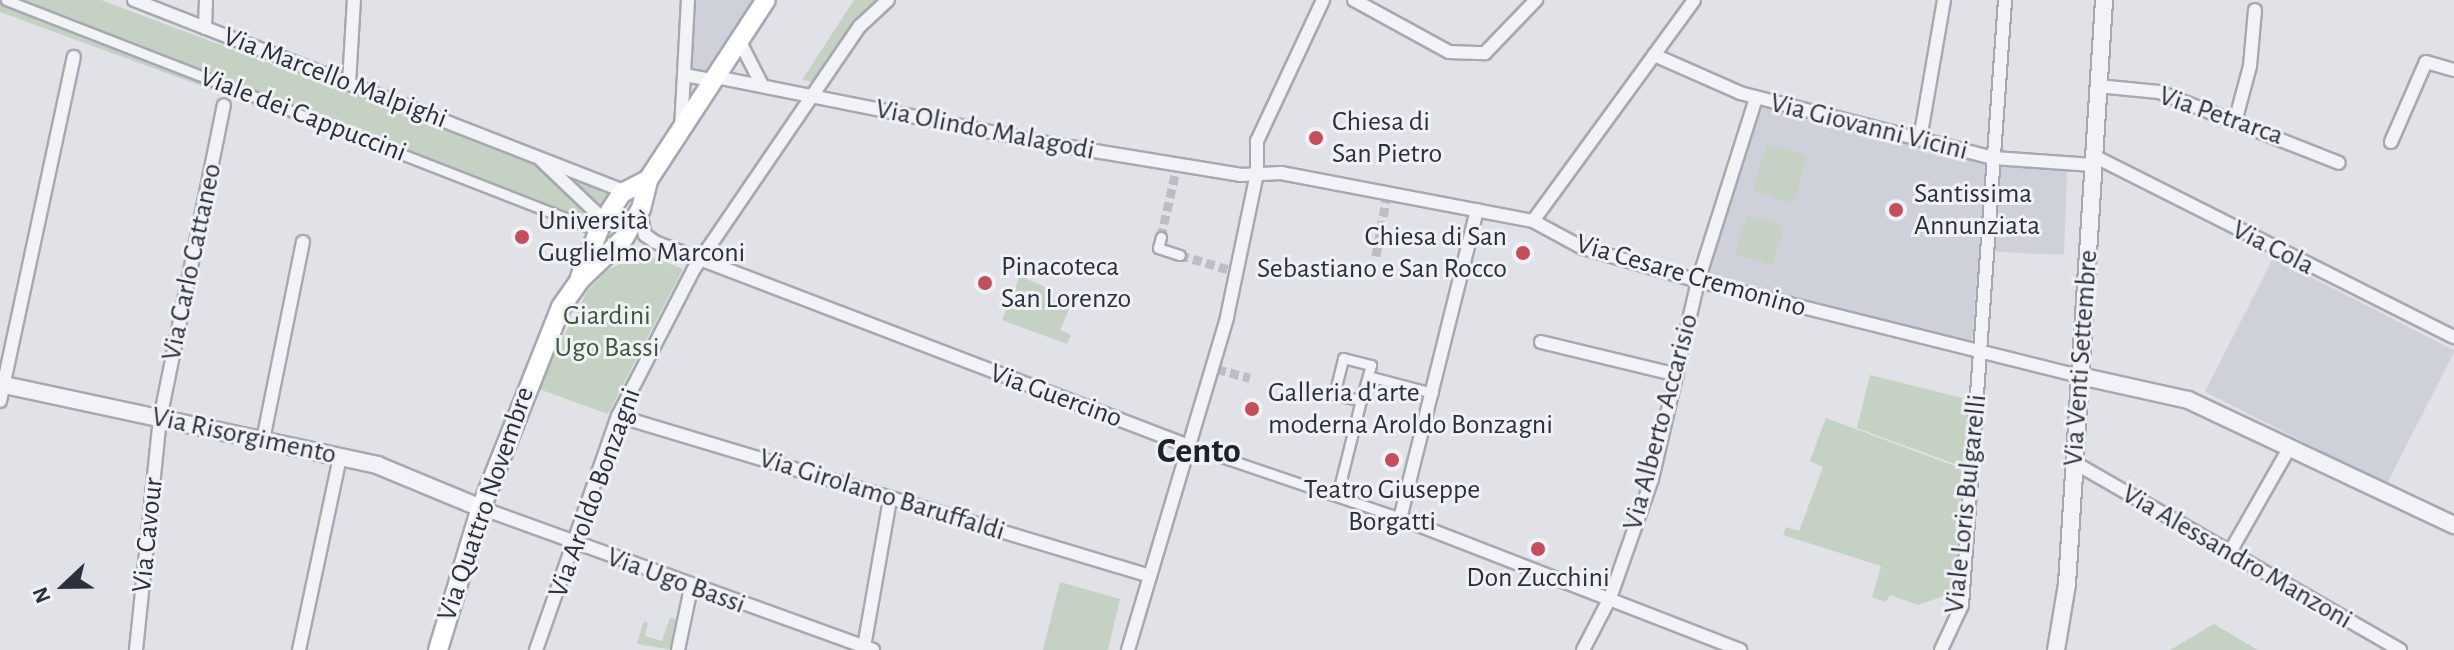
<!DOCTYPE html>
<meta charset="utf-8">
<style>
body{margin:0}
#map{position:relative;width:2454px;height:650px;overflow:hidden;background:#e0e2e8;font-family:"Alegreya Sans",sans-serif}
div>[style]{position:absolute}
.built>*{inset:0;background:#ced1d9;transform-origin:0 0}
.green>*{inset:0;background:#c5d1c2;transform-origin:0 0}
.pedestrian-tunnel>*{height:9px;margin-top:-4.5px;transform-origin:0;background:repeating-linear-gradient(90deg,#bcbec6 0 9px,transparent 0 13.5px)}
.roads{filter:drop-shadow(2px 0 #a6a9b1) drop-shadow(-2px 0 #a6a9b1) drop-shadow(0 2px #a6a9b1) drop-shadow(0 -2px #a6a9b1)}
.pedestrian>*{height:9px;margin:-4.5px;padding:0 4.5px;transform-origin:4.5px;border-radius:4.5px;background:#f2f3f6}
.minor>*{height:12px;margin:-6px;padding:0 6px;transform-origin:6px;border-radius:6px;background:#f2f3f6}
.tertiary>*{height:16px;margin:-8px;padding:0 8px;transform-origin:8px;border-radius:8px;background:#f2f3f6}
.secondary>*{height:18px;margin:-9px;padding:0 9px;transform-origin:9px;border-radius:9px;background:#fff}
.dots>*{width:22px;height:22px;translate:-50% -50%;box-sizing:border-box;border:4px solid #eff1f5;border-radius:50%}
span{translate:-50% -50%;white-space:nowrap;text-align:center;line-height:1.15;-webkit-text-stroke:6px #eff1f5;paint-order:stroke}
.street-label{font-size:28px;color:#2a303d}
.poi-label{font-size:28px;color:#2a303d}
.left{translate:0 -50%;text-align:left}
.right{translate:-100% -50%;text-align:right}
.park-label{font-size:28px;color:#3d5838}
.district-label{font-size:36px;color:#1c212e;font-weight:700}
.north{position:absolute;left:24px;top:546px;width:80px;height:80px;-webkit-text-stroke:6px #eff1f5;paint-order:stroke;rotate:248deg;font-size:22px;font-weight:700;line-height:32px;text-align:center;color:#2a303d}
.north::after{content:'';display:block;margin:auto;width:28px;height:36px;background:#2a303d;clip-path:polygon(50% 0,100% 100%,50% 72%,0 100%)}
</style>
<div id="map">
<div class="built">
<i style="clip-path:polygon(692px 0,758px 0,709px 73px,687px 70px)"></i>
<i style="clip-path:polygon(1757px 102px,1986px 164px,2067px 168px,2064px 255px,1979px 251px,1972px 343px,1707px 273px)"></i>
<i style="left:2273px;top:258px;width:204px;height:150px;rotate:27deg"></i>
</div>
<div class="green">
<i style="clip-path:polygon(0 0,101px 0,540px 165px,591px 215px,582px 231px,379px 151px,0 12px)"></i>
<i style="clip-path:polygon(854px 0,876px 0,856px 19px,816px 82px,802px 80px)"></i>
<i style="left:1767px;top:144px;width:42px;height:49px;rotate:17deg"></i>
<i style="clip-path:polygon(561px 176px,610px 193px,605px 207px,600px 210px)"></i>
<i style="left:1747px;top:215px;width:39px;height:41px;rotate:17deg"></i>
<i style="clip-path:polygon(656px 258px,683px 269px,608px 414px,536px 388px,588px 290px,608px 270px,630px 259px)"></i>
<i style="clip-path:polygon(1020px 276px,1052px 290px,1049px 298px,1070px 307px,1060px 330px,1071px 335px,1067px 344px,1002px 320px)"></i>
<i style="clip-path:polygon(1870px 375px,1970px 400px,1963px 467px,1857px 428px)"></i>
<i style="clip-path:polygon(1826px 418px,1963px 469px,1955px 592px,1918px 605px,1890px 595px,1886px 602px,1872px 597px,1881px 566px,1783px 535px,1786px 527px,1799px 531px,1823px 467px,1810px 461px)"></i>
<i style="clip-path:polygon(1060px 582px,1120px 599px,1108px 650px,1043px 650px)"></i>
<i style="clip-path:polygon(670px 617px,681px 621px,674px 650px,637px 644px,644px 621px,648px 623px,645px 636px,662px 641px)"></i>
<i style="clip-path:polygon(2214px 624px,2258px 650px,2170px 650px)"></i>
</div>
<div class="pedestrian-tunnel">
<i style="left:1161px;top:237px;width:73px;rotate:-77.3deg"></i>
<i style="left:1180px;top:255px;width:59px;rotate:16.6deg"></i>
<i style="left:1376px;top:256px;width:56px;rotate:-79.7deg"></i>
<i style="left:1217px;top:369px;width:34px;rotate:15deg"></i>
</div>
<div class="roads">
<div class="pedestrian">
<i style="left:6px;top:0;width:636px;rotate:21.28deg"></i>
<i style="left:1161px;top:237px;width:11px;rotate:105deg"></i>
<i style="left:1158px;top:248px;width:23px;rotate:18deg"></i>
<i style="left:1343px;top:358px;width:29px;rotate:14deg"></i>
<i style="left:1371px;top:365px;width:36px;rotate:106deg"></i>
<i style="left:1361px;top:400px;width:27px;rotate:-170deg"></i>
<i style="left:1334px;top:395px;width:38px;rotate:-76deg"></i>
<i style="left:1368px;top:376px;width:67px;rotate:14.7deg"></i>
<i style="left:1186px;top:445px;width:226px;rotate:18.8deg"></i>
<i style="left:1337px;top:496px;width:99px;rotate:-76deg"></i>
</div>
<div class="minor">
<i style="left:134px;top:0;width:526px;rotate:21.3deg"></i>
<i style="left:1354px;top:0;width:108px;rotate:28.7deg"></i>
<i style="left:1449px;top:52px;width:36px;rotate:2deg"></i>
<i style="left:1485px;top:53px;width:74px;rotate:-46.1deg"></i>
<i style="left:205px;top:28px;width:28px;rotate:-88deg"></i>
<i style="left:739px;top:40px;width:51px;rotate:62.9deg"></i>
<i style="left:1654px;top:55px;width:94px;rotate:23.8deg"></i>
<i style="left:1740px;top:93px;width:262px;rotate:14.4deg"></i>
<i style="left:1994px;top:158px;width:99px;rotate:4deg"></i>
<i style="left:684px;top:75px;width:29px;rotate:10deg"></i>
<i style="left:716px;top:77px;width:343px;rotate:11.3deg"></i>
<i style="left:1052px;top:144px;width:192px;rotate:9.3deg"></i>
<i style="left:1241px;top:175px;width:40px;rotate:-2.9deg"></i>
<i style="left:1281px;top:173px;width:257px;rotate:10.8deg"></i>
<i style="left:1533px;top:221px;width:57px;rotate:28.4deg"></i>
<i style="left:1583px;top:248px;width:120px;rotate:16deg"></i>
<i style="left:1698px;top:281px;width:394px;rotate:14deg"></i>
<i style="left:349px;top:83px;width:83px;rotate:-86.6deg"></i>
<i style="left:2098px;top:86px;width:61px;rotate:5.6deg"></i>
<i style="left:2159px;top:92px;width:193px;rotate:21.5deg"></i>
<i style="left:2235px;top:122px;width:58px;rotate:-75deg"></i>
<i style="left:2250px;top:66px;width:56px;rotate:-84.9deg"></i>
<i style="left:681px;top:129px;width:129px;rotate:-86.9deg"></i>
<i style="left:1920px;top:139px;width:141px;rotate:-80.2deg"></i>
<i style="left:2391px;top:142px;width:87px;rotate:-66.4deg"></i>
<i style="left:2426px;top:62px;width:29px;rotate:16deg"></i>
<i style="left:2094px;top:156px;width:403px;rotate:26.7deg"></i>
<i style="left:542px;top:161px;width:86px;rotate:43.6deg"></i>
<i style="left:640px;top:210px;width:25px;rotate:79deg"></i>
<i style="left:645px;top:235px;width:12px;rotate:35deg"></i>
<i style="left:655px;top:242px;width:568px;rotate:20.92deg"></i>
<i style="left:1477px;top:210px;width:317px;rotate:104deg"></i>
<i style="left:1400px;top:518px;width:365px;rotate:21.2deg"></i>
<i style="left:1533px;top:221px;width:273px;rotate:-53.9deg"></i>
<i style="left:1541px;top:342px;width:140px;rotate:13.6deg"></i>
<i style="left:0;top:401px;width:352px;rotate:-77.9deg"></i>
<i style="left:618px;top:416px;width:552px;rotate:16.73deg"></i>
<i style="left:263px;top:440px;width:202px;rotate:-78.6deg"></i>
<i style="left:2075px;top:463px;width:375px;rotate:29.9deg"></i>
<i style="left:481px;top:508px;width:417px;rotate:19.9deg"></i>
<i style="left:2230px;top:552px;width:121px;rotate:-60.3deg"></i>
<i style="left:864px;top:647px;width:149px;rotate:-80deg"></i>
<i style="left:136px;top:650px;width:232px;rotate:-84.1deg"></i>
<i style="left:160px;top:419px;width:320px;rotate:-78.5deg"></i>
<i style="left:299px;top:650px;width:197px;rotate:-78deg"></i>
<i style="left:536px;top:650px;width:248px;rotate:-70.7deg"></i>
<i style="left:618px;top:416px;width:165px;rotate:-62.7deg"></i>
<i style="left:694px;top:269px;width:294px;rotate:-55.7deg"></i>
<i style="left:860px;top:26px;width:38px;rotate:-43deg"></i>
<i style="left:678px;top:650px;width:63px;rotate:-78.2deg"></i>
<i style="left:1128px;top:650px;width:347px;rotate:-73.4deg"></i>
<i style="left:1227px;top:317px;width:146px;rotate:-78.2deg"></i>
<i style="left:1257px;top:174px;width:33px;rotate:-90deg"></i>
<i style="left:1257px;top:141px;width:156px;rotate:-64.9deg"></i>
<i style="left:1583px;top:650px;width:59px;rotate:-62.6deg"></i>
<i style="left:1610px;top:598px;width:126px;rotate:-70.6deg"></i>
<i style="left:1652px;top:479px;width:203px;rotate:-76.9deg"></i>
<i style="left:1698px;top:281px;width:192px;rotate:-72.4deg"></i>
<i style="left:1941px;top:650px;width:50px;rotate:-65deg"></i>
<i style="left:1962px;top:605px;width:607px;rotate:-85.93deg"></i>
</div>
<div class="tertiary">
<i style="left:2080px;top:376px;width:111px;rotate:12.5deg"></i>
<i style="left:2188px;top:400px;width:294px;rotate:25.2deg"></i>
<i style="left:0;top:384px;width:386px;rotate:12.1deg"></i>
<i style="left:377px;top:465px;width:113px;rotate:22.5deg"></i>
<i style="left:2056px;top:650px;width:67px;rotate:-80.5deg"></i>
<i style="left:2067px;top:584px;width:585px;rotate:-86.37deg"></i>
</div>
<div class="secondary">
<i style="left:580px;top:277px;width:56px;rotate:-68deg"></i>
<i style="left:601px;top:225px;width:38px;rotate:-57deg"></i>
<i style="left:622px;top:193px;width:29px;rotate:-27deg"></i>
<i style="left:438px;top:650px;width:148px;rotate:-73.2deg"></i>
<i style="left:481px;top:508px;width:216px;rotate:-68.3deg"></i>
<i style="left:561px;top:307px;width:33px;rotate:-55deg"></i>
<i style="left:580px;top:280px;width:61px;rotate:-43.7deg"></i>
<i style="left:624px;top:238px;width:34px;rotate:-60deg"></i>
<i style="left:641px;top:209px;width:30px;rotate:-76deg"></i>
<i style="left:648px;top:180px;width:215px;rotate:-56.8deg"></i>
</div>
</div>
<div class="dots">
<i style="left:1316px;top:138px;background:#c34f5a"></i>
<i style="left:1896px;top:210px;background:#c34f5a"></i>
<i style="left:522px;top:237px;background:#c34f5a"></i>
<i style="left:1523px;top:253px;background:#c34f5a"></i>
<i style="left:985px;top:283px;background:#c34f5a"></i>
<i style="left:1252px;top:409px;background:#c34f5a"></i>
<i style="left:1392px;top:460px;background:#c34f5a"></i>
<i style="left:1538px;top:549px;background:#c34f5a"></i>
</div>
<div class="street-label">
<span style="left:335px;top:78px;rotate:21deg">Via Marcello Malpighi</span>
<span style="left:303px;top:115px;rotate:21deg">Viale dei Cappuccini</span>
<span style="left:2221px;top:116px;rotate:19deg">Via Petrarca</span>
<span style="left:1869px;top:127px;rotate:14deg">Via Giovanni Vicini</span>
<span style="left:985px;top:130px;rotate:11deg">Via Olindo Malagodi</span>
<span style="left:2273px;top:248px;rotate:27deg">Via Cola</span>
<span style="left:192px;top:262px;rotate:-78deg">Via Carlo Cattaneo</span>
<span style="left:1691px;top:276px;rotate:16deg">Via Cesare Cremonino</span>
<span style="left:2081px;top:358px;rotate:-86deg">Via Venti Settembre</span>
<span style="left:1056px;top:396px;rotate:20deg">Via Guercino</span>
<span style="left:1661px;top:422px;rotate:-75deg">Via Alberto Accarisio</span>
<span style="left:244px;top:436px;rotate:12deg">Via Risorgimento</span>
<span style="left:595px;top:493px;rotate:-70deg">Via Aroldo Bonzagni</span>
<span style="left:882px;top:495px;rotate:17deg">Via Girolamo Baruffaldi</span>
<span style="left:486px;top:504px;rotate:-71deg">Via Quattro Novembre</span>
<span style="left:1966px;top:504px;rotate:-84deg">Viale Loris Bulgarelli</span>
<span style="left:148px;top:535px;rotate:-84deg">Via Cavour</span>
<span style="left:2237px;top:557px;rotate:30deg">Via Alessandro Manzoni</span>
<span style="left:676px;top:581px;rotate:20deg">Via Ugo Bassi</span>
</div>
<div class="poi-label">
<span class="left" style="left:1332px;top:138px">Chiesa di<br>San Pietro</span>
<span class="left" style="left:1914px;top:210px">Santissima<br>Annunziata</span>
<span class="left" style="left:538px;top:237px">Università<br>Guglielmo Marconi</span>
<span class="right" style="left:1507px;top:253px">Chiesa di San<br>Sebastiano e San Rocco</span>
<span class="left" style="left:1001px;top:283px">Pinacoteca<br>San Lorenzo</span>
<span class="left" style="left:1268px;top:409px">Galleria d'arte<br>moderna Aroldo Bonzagni</span>
<span style="left:1392px;top:506px">Teatro Giuseppe<br>Borgatti</span>
<span style="left:1538px;top:578px">Don Zucchini</span>
</div>
<div class="park-label">
<span style="left:607px;top:332px">Giardini<br>Ugo Bassi</span>
</div>
<div class="district-label">
<span style="left:1199px;top:452px">Cento</span>
</div>
<div class="north">N</div>
</div>
